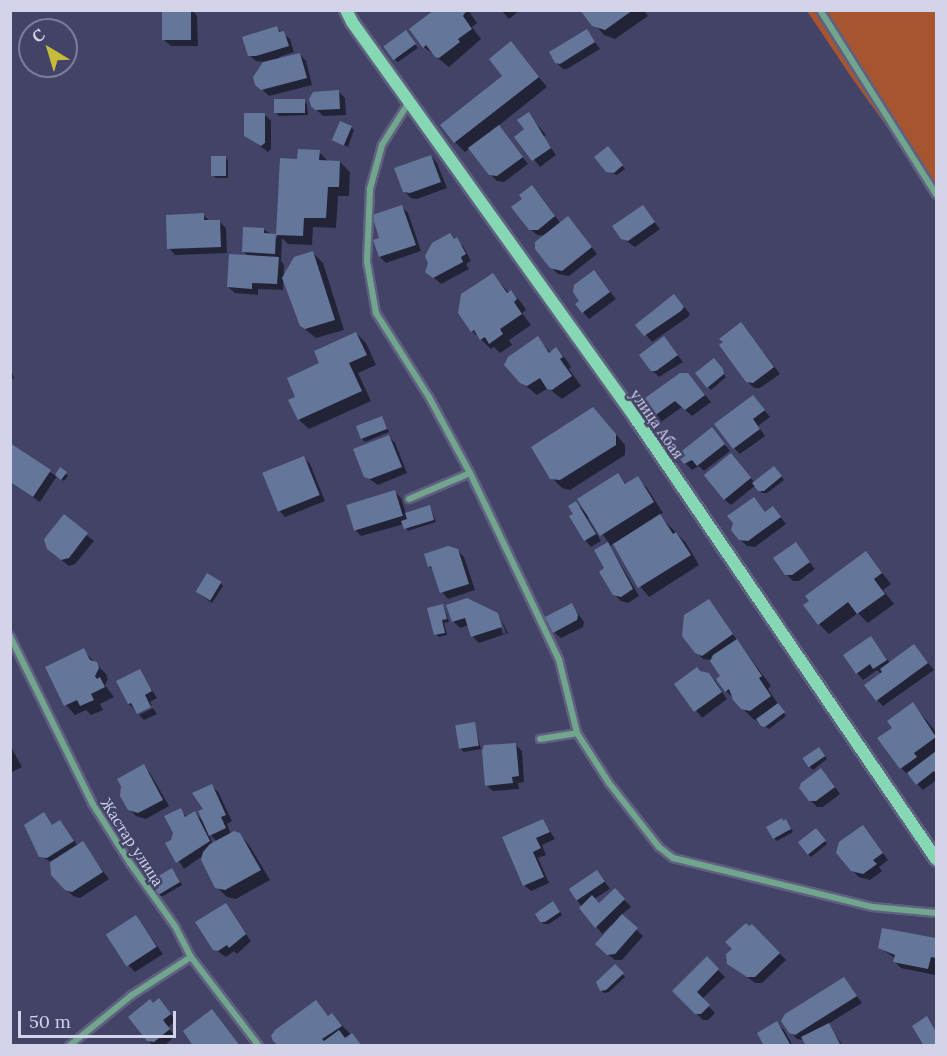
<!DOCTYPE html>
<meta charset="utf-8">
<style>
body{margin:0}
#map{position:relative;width:947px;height:1056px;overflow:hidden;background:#434367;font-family:Lora,serif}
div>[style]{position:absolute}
.green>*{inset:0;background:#a75530}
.shadow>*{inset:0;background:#0007}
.building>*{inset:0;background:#64779b;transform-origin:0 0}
.roads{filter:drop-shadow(2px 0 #606081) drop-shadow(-2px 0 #606081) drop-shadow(0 2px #606081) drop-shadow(0 -2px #606081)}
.street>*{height:6px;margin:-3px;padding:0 3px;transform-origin:3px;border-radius:3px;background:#72a58d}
.secondary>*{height:12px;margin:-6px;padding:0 6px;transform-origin:6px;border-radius:6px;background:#85d8b3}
span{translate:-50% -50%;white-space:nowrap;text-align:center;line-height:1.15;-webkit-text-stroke:5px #434367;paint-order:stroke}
.street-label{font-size:15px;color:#d3d4ea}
.frame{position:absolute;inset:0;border:12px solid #d3d4ea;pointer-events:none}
.north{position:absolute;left:18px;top:18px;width:60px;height:60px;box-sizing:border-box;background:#434367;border:2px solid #7d7d9b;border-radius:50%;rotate:322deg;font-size:16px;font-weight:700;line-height:24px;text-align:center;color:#d3d4ea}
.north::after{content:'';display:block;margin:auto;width:21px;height:27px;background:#c7bb3b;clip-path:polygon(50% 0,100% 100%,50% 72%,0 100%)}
.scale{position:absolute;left:18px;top:1011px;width:158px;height:27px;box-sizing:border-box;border:3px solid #d3d4ea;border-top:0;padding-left:8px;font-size:18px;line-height:21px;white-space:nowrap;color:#d3d4ea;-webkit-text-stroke:4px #434367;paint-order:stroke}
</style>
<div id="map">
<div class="green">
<i style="clip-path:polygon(807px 11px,936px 11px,936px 195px,854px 81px)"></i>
</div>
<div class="shadow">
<i style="clip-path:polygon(164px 10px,192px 10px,197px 16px,198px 46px,171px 46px,164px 40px)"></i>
<i style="clip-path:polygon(436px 10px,468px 10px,477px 23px,472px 27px,481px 39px,449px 67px,424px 47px)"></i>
<i style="clip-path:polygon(501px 10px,520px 10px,509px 19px)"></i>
<i style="clip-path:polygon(582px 10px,644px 10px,648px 16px,615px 39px,604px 35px)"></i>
<i style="clip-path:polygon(276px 28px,290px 39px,294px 52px,279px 57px,280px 60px,300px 54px,306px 61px,312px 85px,269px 96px,257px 84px,255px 77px,258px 69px,265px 62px,256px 61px,249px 55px)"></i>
<i style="clip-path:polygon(587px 31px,600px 49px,567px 69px,563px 69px,556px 62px)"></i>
<i style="clip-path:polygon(408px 35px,418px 48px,398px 62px,395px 60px)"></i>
<i style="clip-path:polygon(511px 43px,547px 87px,498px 126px,528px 164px,504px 182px,497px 181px,490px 174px,470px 148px,465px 152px,455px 142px,504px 76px)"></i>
<i style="clip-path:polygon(339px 92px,345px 98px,346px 115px,323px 116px,316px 109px)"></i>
<i style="clip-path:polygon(304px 101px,307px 104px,308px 115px,279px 116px,276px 113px)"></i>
<i style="clip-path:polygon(264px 114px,271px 121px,271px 149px,268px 152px,246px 136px)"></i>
<i style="clip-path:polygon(528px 114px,546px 135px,543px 137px,556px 155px,540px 167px,516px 137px,526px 130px)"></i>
<i style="clip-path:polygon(351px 127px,354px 130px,348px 147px,334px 140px)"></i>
<i style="clip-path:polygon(611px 151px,625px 169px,617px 175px,607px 171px)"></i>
<i style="clip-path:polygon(319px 152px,329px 162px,340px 162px,350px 172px,349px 196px,338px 196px,336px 228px,313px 227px,312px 245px,288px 244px,282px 238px,281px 261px,284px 265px,283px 290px,258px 289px,258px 295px,235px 293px,228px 287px,249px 257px,244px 252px,263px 229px,277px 238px,282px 160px,299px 161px)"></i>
<i style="clip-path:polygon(431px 156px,437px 163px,447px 188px,417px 199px,411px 198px,404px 191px)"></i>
<i style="clip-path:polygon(226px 158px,228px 161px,228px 178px,216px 178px,213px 175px)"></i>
<i style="clip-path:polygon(538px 193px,561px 224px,575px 225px,597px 254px,569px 276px,558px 274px,551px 267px,546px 236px,537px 235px,530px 229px)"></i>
<i style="clip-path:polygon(642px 206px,660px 229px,635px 247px,622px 238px)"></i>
<i style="clip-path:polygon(402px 207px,408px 213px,421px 251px,386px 263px,380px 257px,381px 239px)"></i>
<i style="clip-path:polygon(203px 215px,210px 221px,219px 221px,226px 228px,227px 253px,175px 255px,169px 248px)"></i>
<i style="clip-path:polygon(450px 235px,463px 246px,471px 261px,466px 264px,469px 269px,441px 284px,427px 271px)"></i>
<i style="clip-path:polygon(313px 253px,323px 263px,344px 330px,316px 338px,301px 326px)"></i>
<i style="clip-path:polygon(594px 272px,616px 299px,589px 319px,583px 312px,581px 301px)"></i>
<i style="clip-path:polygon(493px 275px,509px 293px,511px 292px,521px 302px,526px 310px,522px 313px,531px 325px,509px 340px,512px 345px,500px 353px,494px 347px,491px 349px,472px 331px)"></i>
<i style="clip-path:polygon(681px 303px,690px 314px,688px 317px,652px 342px,638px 325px)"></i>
<i style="clip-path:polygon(747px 331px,780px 374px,760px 388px,754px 388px,747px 381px)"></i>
<i style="clip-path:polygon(356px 333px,366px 343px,376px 365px,358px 373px,371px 401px,309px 429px,299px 420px,297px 397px,321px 364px)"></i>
<i style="clip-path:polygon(537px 338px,551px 353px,556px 349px,566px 359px,571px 367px,569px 369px,581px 386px,562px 399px,548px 388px,537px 395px,521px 382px)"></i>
<i style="clip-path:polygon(670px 344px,683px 362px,659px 377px,652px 370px)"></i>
<i style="clip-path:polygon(716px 362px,726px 377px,711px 390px,708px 387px)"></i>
<i style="clip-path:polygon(10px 365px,14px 379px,10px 379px)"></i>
<i style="clip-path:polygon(688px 374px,711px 402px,692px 416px,682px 407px,661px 422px,654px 416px)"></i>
<i style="clip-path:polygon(753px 397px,770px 417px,758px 426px,765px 436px,740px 454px,734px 448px)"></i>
<i style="clip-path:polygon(381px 418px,389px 432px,365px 442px,362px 439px)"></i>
<i style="clip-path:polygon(603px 419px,625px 445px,625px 455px,570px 490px,562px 488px,552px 478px)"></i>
<i style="clip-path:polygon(718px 436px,730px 451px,704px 471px,699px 466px,692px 470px,685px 463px)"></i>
<i style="clip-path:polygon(389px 437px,395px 443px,407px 473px,378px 485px,365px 476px)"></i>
<i style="clip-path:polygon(10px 445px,56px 476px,61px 470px,68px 476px,64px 481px,57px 476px,40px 502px,10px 482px)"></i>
<i style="clip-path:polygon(731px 455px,755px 483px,777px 470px,784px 480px,767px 493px,762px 493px,756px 485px,731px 505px,724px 499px)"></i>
<i style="clip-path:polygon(304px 458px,310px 464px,325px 501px,285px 517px,279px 510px)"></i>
<i style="clip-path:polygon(618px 475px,627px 485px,637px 478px,647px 488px,663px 513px,659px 515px,686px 543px,699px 565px,649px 597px,630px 574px,628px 565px,614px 543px,610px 546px,639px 596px,628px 603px,621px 601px,614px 594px,606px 569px,596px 551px,609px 543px,590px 518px,588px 519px,601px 541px,591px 547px,585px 540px,575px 514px,576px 503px,586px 513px)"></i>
<i style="clip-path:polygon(395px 492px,401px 498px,406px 514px,430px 507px,436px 522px,408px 531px,404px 524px,361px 536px,355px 530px)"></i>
<i style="clip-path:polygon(754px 499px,766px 513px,779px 515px,786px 524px,755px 547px,747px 546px,740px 539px)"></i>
<i style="clip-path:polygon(65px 517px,94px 541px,75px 564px,69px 566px,55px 555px)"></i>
<i style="clip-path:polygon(795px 544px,815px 569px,799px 581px,793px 581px,786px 574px)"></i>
<i style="clip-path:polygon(457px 550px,464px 557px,475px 590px,448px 599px,442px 592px,435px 572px,429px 566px)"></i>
<i style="clip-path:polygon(866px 553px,891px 584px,883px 590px,894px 604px,868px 623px,858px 613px,829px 634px,819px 624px)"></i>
<i style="clip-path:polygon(221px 583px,223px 586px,212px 603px,199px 594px)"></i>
<i style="clip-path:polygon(708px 601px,771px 686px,768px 689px,786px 716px,769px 729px,752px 718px,726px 691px,718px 679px,722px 676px,711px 660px,703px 659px,696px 652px)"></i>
<i style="clip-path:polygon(443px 605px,449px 622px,444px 623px,447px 635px,439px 637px,436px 634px)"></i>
<i style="clip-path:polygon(572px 605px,584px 622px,583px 627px,561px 638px,554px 632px)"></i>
<i style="clip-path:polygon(448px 606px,497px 616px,503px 634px,506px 633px,501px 619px,508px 633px,479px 643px,473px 637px,469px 625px,460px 628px,453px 621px)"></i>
<i style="clip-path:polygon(871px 638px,890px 663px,914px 646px,934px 670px,883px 706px,877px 700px,881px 674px,877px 670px,863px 680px,857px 673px)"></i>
<i style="clip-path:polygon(83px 650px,106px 674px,108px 679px,105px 685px,114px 697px,100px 704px,103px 710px,91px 715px,86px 710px,75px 715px,66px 705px)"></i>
<i style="clip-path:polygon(140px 671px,157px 698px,150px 702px,152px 705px,138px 713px,129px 704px)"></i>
<i style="clip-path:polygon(700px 672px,708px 674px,715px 681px,727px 699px,702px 718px,676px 684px)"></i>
<i style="clip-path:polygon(913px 704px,936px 732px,936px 780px,923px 790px,901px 768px,894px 728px)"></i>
<i style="clip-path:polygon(153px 708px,157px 714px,144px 720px,139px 715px)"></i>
<i style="clip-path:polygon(474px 723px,481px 749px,464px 752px,461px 749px)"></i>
<i style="clip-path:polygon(515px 744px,522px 751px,524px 782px,518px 783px,519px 789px,493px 791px,486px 785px)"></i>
<i style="clip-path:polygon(10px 745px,22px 767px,10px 773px)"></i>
<i style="clip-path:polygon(821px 752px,827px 759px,813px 770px,810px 767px)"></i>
<i style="clip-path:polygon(144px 766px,150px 773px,169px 806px,146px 819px,136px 816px,129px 809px)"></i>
<i style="clip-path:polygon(827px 776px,840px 794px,823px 807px,817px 807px,810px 800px)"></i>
<i style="clip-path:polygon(evenodd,212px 786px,218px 792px,232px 821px,227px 824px,231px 834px,239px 834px,249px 845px,270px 880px,236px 899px,227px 897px,217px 887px,204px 855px,184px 869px,167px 843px,173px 841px,180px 810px,187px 817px,195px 813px,205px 823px,205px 810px,194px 794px,212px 786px,208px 832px,217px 842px,213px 844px,208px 832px)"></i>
<i style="clip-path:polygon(43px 814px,53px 826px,60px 822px,78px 846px,82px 843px,109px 879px,80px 898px,73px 896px,52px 875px,52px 863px,41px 856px)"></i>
<i style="clip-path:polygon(543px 820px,555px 839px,542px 845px,546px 855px,538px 858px,549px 883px,531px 891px,524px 885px,504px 838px)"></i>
<i style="clip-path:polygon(784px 822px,788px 824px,793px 832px,777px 841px,774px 838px)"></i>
<i style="clip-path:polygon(863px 826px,888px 860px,879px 867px,882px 871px,870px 880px,859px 877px,852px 870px)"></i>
<i style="clip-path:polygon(818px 833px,827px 844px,811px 857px,808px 854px)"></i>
<i style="clip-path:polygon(597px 871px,610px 889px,594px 899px,600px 905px,615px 890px,631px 907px,621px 915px,643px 936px,622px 960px,615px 960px,603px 951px,613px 927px,611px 925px,602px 934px,577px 900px)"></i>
<i style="clip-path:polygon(175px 873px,182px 885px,163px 896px,159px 896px,156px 892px)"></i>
<i style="clip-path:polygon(225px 905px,251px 941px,237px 954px,234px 951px,226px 957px,214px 949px)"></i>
<i style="clip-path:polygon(556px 906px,562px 915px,549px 924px,544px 924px,541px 921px)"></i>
<i style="clip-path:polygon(136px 917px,163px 954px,135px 972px,129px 966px)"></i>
<i style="clip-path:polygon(752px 926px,786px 960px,762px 983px,755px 983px,729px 963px,734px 949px)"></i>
<i style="clip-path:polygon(883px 930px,936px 940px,935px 975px,901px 968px,895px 962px,895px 958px,880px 948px)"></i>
<i style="clip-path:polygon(706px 958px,725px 977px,702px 999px,715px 1013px,708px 1020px,703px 1020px,674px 991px)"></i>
<i style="clip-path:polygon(615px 966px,625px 977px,609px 992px,604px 993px,601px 990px)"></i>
<i style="clip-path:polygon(844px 979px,862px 1003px,828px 1024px,843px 1046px,807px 1046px,804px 1040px,797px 1039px,790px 1032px)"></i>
<i style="clip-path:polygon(316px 1002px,329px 1017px,332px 1015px,362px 1046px,280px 1046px)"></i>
<i style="clip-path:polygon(153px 1004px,165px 1007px,176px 1021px,168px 1027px,175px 1036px,164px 1046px,153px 1046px,148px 1040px)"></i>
<i style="clip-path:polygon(777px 1023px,784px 1030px,793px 1046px,765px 1046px)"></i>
</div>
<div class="building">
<i style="left:162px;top:10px;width:29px;height:30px"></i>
<i style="clip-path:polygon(434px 10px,467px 10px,463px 16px,472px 29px,458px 39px,460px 42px,439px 58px,435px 57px,426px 45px,423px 48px,409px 29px)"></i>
<i style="clip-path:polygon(580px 10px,633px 10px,605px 30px,592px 26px)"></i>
<i style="clip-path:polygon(277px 26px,279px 32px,284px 31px,289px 46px,256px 56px,248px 56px,242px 37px)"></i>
<i style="clip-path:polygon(587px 29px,595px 42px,560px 64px,555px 63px,549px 52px)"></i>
<i style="left:406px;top:30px;width:17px;height:28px;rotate:54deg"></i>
<i style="clip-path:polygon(511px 41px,539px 77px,454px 143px,440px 125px,502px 76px,489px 59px)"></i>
<i style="clip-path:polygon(300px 53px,307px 78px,261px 90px,255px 85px,253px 77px,263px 62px)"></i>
<i style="clip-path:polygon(339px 90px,340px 109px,315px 110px,311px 106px,309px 99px,313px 92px)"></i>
<i style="left:305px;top:99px;width:14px;height:31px;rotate:90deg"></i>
<i style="clip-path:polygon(529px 112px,551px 148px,532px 161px,514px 137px,524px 129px,517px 120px)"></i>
<i style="clip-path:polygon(244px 113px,265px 113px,265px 143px,261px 146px,244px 136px)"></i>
<i style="left:340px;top:121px;width:13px;height:21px;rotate:23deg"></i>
<i style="clip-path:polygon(499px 125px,523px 157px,497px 176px,489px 175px,468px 148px)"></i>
<i style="clip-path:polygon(608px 146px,623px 165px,614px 173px,606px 172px,594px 157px)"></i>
<i style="clip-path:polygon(298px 149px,320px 150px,319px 160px,340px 161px,339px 187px,328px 187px,326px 218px,304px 218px,303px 236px,276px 235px,280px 158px,297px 159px)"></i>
<i style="clip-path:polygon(431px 155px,441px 182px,410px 193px,403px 192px,394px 168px)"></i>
<i style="left:211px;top:156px;width:15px;height:20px"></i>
<i style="clip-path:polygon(532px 185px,555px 216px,538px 230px,529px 230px,511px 207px,522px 199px,519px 195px)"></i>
<i style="clip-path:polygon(402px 205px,416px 245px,379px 257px,373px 240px,379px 238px,372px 215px)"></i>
<i style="clip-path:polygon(643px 205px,655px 222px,628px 241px,621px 239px,612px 226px)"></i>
<i style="clip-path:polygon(204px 213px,204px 220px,220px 220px,221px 247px,167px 249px,166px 215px)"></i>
<i style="clip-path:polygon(568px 216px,592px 247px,562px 271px,550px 268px,535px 249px,535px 242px)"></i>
<i style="clip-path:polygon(243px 227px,264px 228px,264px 233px,276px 234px,275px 254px,242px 252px)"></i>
<i style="clip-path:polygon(450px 233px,454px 239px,457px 237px,466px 254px,461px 257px,463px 262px,433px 278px,425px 272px,428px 263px,425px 256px,432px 243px)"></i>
<i style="clip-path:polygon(313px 251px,335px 320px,305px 329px,300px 326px,282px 278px,294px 257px)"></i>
<i style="clip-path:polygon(229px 254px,279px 257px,277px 284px,252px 283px,252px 289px,227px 287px)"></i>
<i style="clip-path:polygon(594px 270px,610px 292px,582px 313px,575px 304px,579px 301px,573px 292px,574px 285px)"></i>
<i style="clip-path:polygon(493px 273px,507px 293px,511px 290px,517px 299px,514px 302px,522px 314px,500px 329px,503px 334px,489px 344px,485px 337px,480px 340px,474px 330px,471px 332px,458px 313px,461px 294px)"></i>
<i style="clip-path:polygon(674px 294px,684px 307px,681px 311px,644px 336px,635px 325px)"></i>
<i style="clip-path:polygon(741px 322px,774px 367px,753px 383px,746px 382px,719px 345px,723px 342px,719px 339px)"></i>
<i style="clip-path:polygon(356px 332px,367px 355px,349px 363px,362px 391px,298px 420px,288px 400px,295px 397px,287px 378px,319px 363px,314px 351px)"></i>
<i style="clip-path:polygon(538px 336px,549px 353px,556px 347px,563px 357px,560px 359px,572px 376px,552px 390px,547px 389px,540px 378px,527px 386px,520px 383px,504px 365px,508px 357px)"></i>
<i style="clip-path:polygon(664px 336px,678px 355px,656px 371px,651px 371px,639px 355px)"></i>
<i style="clip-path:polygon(714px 358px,723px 369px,724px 374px,707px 388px,695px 373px)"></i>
<i style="clip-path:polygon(680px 373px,688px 373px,705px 395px,685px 410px,675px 401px,653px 417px,641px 401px)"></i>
<i style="clip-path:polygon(753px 395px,765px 410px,753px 419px,760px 429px,733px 449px,714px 424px)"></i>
<i style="clip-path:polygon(593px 407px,616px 434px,616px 445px,560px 480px,550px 479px,531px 447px)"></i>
<i style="left:382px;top:416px;width:14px;height:28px;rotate:69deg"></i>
<i style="clip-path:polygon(712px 427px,725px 444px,697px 466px,692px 460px,684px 464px,677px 455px)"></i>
<i style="clip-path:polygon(389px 435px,402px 467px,370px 479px,364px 477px,353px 449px)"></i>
<i style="clip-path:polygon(10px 443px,51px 470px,33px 497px,10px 482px)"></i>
<i style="left:731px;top:453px;width:32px;height:35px;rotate:51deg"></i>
<i style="left:304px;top:456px;width:42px;height:45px;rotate:68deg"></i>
<i style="clip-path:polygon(774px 466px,782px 476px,764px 491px,758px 491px,752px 483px)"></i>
<i style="clip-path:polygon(60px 467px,67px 472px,61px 480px,55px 475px)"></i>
<i style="clip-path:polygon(618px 473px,625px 484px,638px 476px,654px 502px,600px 536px,577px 499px)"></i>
<i style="left:395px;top:490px;width:27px;height:51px;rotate:73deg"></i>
<i style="clip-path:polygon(754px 497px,765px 512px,773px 506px,781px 517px,748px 541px,739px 540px,731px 530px,733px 523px,727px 516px)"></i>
<i style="clip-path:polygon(576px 501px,596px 534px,584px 541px,569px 516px,573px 514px,568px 506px)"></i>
<i style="clip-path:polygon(430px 505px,434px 520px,404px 529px,401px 521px,407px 519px,405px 513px)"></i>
<i style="clip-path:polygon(64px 514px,88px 533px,69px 558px,61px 560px,47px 549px,44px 539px)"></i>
<i style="clip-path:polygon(660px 514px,673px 534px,676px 532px,691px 555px,638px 588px,613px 544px)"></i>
<i style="clip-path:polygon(608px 542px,633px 589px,621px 597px,613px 595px,599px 572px,604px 568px,594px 550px)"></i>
<i style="clip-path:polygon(796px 542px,810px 562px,792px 575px,785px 575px,773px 558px)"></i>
<i style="clip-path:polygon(448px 546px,458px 549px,469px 584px,440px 593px,431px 566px,428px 567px,424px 554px)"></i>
<i style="clip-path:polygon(866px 551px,882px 573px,874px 579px,885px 594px,857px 614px,848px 602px,818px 625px,803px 605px,809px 601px,805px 596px)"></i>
<i style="left:207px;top:573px;width:17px;height:22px;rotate:31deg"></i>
<i style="clip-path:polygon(467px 598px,498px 613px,502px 627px,471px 637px,465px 618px,452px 622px,446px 605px)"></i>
<i style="clip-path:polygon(709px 599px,733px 634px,702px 656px,695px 653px,682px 636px,684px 615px)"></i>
<i style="clip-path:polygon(572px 603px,578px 615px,577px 620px,553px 633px,545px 617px)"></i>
<i style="clip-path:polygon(443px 604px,447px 619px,442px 620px,445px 633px,434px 635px,427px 608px)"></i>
<i style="clip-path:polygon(871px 636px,887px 660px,873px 669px,870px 664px,856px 674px,843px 655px)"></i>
<i style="clip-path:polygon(737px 639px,762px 676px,759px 678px,771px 696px,750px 711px,741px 709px,733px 700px,729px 689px,725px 692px,716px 679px,720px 676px,710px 661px,713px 655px)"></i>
<i style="clip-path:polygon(914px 644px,928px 663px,876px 701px,864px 685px,882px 672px,880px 669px)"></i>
<i style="clip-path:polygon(84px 648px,90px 660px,97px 662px,99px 668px,95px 676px,97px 679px,100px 677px,105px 687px,91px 694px,94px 700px,80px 706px,77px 700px,64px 706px,45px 667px)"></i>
<i style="clip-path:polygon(697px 667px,700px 671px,709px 673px,722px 692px,694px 712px,674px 684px)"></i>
<i style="clip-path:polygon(140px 669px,152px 691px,145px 695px,151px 707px,137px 714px,131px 703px,128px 704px,116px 681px)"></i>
<i style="clip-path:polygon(913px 702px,936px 737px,914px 753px,917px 757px,900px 769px,877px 738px,892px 728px,887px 721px)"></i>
<i style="clip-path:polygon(778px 703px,785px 712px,765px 727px,761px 726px,756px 719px)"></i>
<i style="left:475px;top:722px;width:24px;height:20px;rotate:81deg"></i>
<i style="clip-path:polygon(516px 743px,519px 776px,512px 777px,513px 783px,485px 786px,482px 751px,484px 745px)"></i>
<i style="left:819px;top:747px;width:11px;height:20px;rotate:56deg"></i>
<i style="clip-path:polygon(936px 751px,936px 774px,934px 771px,916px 785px,907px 773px)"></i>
<i style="clip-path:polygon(144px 764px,163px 800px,138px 813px,128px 810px,120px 796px,121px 786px,117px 779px)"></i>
<i style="clip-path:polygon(821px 768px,835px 787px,816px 801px,809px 801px,799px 788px,801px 783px)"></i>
<i style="clip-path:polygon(212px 784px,226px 815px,221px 817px,226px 828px,209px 836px,198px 811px,203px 809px,192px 793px)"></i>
<i style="clip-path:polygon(181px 808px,185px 817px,195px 811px,210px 841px,176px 863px,165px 843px,171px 840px,173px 833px,164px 816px)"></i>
<i style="clip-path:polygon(44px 812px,52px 825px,60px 820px,74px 841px,47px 858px,39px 857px,24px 825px)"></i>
<i style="clip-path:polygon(782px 818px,783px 821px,786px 819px,791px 829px,773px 839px,766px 827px)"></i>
<i style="clip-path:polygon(543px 819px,550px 832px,536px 838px,541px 848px,533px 852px,544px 877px,523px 886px,502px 837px)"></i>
<i style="clip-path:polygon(863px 825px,883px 853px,873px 860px,877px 864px,863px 874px,851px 871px,836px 853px,839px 842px)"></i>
<i style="left:816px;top:828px;width:16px;height:23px;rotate:52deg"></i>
<i style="clip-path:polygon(234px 831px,240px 833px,261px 870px,225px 890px,215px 888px,201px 860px,203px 852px,210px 844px)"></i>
<i style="clip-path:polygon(83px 841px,103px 872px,72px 892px,65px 890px,51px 875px,50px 862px)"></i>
<i style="clip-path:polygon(172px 868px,180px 882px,160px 894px,154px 893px,149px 885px,152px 880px)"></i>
<i style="left:597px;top:870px;width:14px;height:34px;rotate:56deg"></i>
<i style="clip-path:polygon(615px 888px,625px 899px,595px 928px,579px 908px,592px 895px,599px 903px)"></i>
<i style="clip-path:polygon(553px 901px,560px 912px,545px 922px,540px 922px,535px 914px)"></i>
<i style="clip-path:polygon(226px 903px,246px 934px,229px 948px,227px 945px,218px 951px,213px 950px,195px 922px)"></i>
<i style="clip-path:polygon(622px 914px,638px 928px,615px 954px,607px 955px,595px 944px)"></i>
<i style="left:136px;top:915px;width:38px;height:36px;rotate:57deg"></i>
<i style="clip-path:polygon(746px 923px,749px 926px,752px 924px,780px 953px,755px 977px,747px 977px,727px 964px,726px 954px,732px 949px,725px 942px)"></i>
<i style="clip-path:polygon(882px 928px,936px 938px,936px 958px,931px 957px,928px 969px,893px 962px,895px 955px,878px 948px)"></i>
<i style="clip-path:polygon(707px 956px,719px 969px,697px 992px,710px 1005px,701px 1014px,695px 1014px,672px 991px)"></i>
<i style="clip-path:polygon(615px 964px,624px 973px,606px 990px,600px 991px,596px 982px)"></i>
<i style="clip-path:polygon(844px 977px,857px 996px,795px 1035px,789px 1033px,781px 1021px,785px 1014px)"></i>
<i style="clip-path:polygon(159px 998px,171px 1014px,163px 1020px,170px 1029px,154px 1042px,147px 1041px,128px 1017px,150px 999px,153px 1003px)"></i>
<i style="clip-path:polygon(316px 1000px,328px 1016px,332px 1013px,342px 1026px,322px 1039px,324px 1041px,339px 1030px,345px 1038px,352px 1033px,362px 1046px,279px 1046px,273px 1041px,271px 1036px,275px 1030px)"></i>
<i style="clip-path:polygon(212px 1009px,240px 1046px,193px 1046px,183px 1031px)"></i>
<i style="clip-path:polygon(927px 1016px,936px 1032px,936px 1046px,924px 1046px,912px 1026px)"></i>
<i style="clip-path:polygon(777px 1021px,791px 1046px,764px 1046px,757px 1033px)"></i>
<i style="clip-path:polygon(829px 1023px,841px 1046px,806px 1046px,801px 1037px)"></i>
</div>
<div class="roads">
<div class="street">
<i style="left:820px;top:10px;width:218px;rotate:57.8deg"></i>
<i style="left:409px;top:102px;width:51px;rotate:122.1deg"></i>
<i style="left:382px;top:145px;width:46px;rotate:105.3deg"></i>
<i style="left:370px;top:189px;width:73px;rotate:92.4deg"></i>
<i style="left:367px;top:262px;width:52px;rotate:80deg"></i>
<i style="left:376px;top:313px;width:99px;rotate:57.8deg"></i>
<i style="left:429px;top:397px;width:86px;rotate:61.7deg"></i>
<i style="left:470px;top:473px;width:207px;rotate:64.5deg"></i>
<i style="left:559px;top:660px;width:75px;rotate:76.1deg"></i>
<i style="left:577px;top:733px;width:59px;rotate:57.4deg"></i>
<i style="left:609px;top:783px;width:81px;rotate:52deg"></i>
<i style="left:659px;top:847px;width:18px;rotate:38deg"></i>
<i style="left:673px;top:858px;width:206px;rotate:13.8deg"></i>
<i style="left:873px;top:907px;width:63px;rotate:5.4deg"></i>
<i style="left:409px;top:499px;width:66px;rotate:-23.1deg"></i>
<i style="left:10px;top:636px;width:186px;rotate:63.8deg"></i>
<i style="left:92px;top:803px;width:71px;rotate:57.7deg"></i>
<i style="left:130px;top:863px;width:77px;rotate:54.5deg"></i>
<i style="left:175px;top:926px;width:35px;rotate:63deg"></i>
<i style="left:191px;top:957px;width:112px;rotate:52.6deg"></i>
<i style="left:540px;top:739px;width:37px;rotate:-9deg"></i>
<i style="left:69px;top:1046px;width:81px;rotate:-39deg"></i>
<i style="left:132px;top:995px;width:70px;rotate:-32.8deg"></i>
</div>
<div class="secondary">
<i style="left:346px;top:10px;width:13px;rotate:63deg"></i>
<i style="left:352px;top:22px;width:488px;rotate:54.4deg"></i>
<i style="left:636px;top:419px;width:533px;rotate:55.71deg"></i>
</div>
</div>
<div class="street-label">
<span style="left:657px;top:424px;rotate:55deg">улица Абая</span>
<span style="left:132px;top:842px;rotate:57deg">Жастар улица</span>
</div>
<div class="frame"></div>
<div class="north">С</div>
<div class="scale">50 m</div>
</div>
